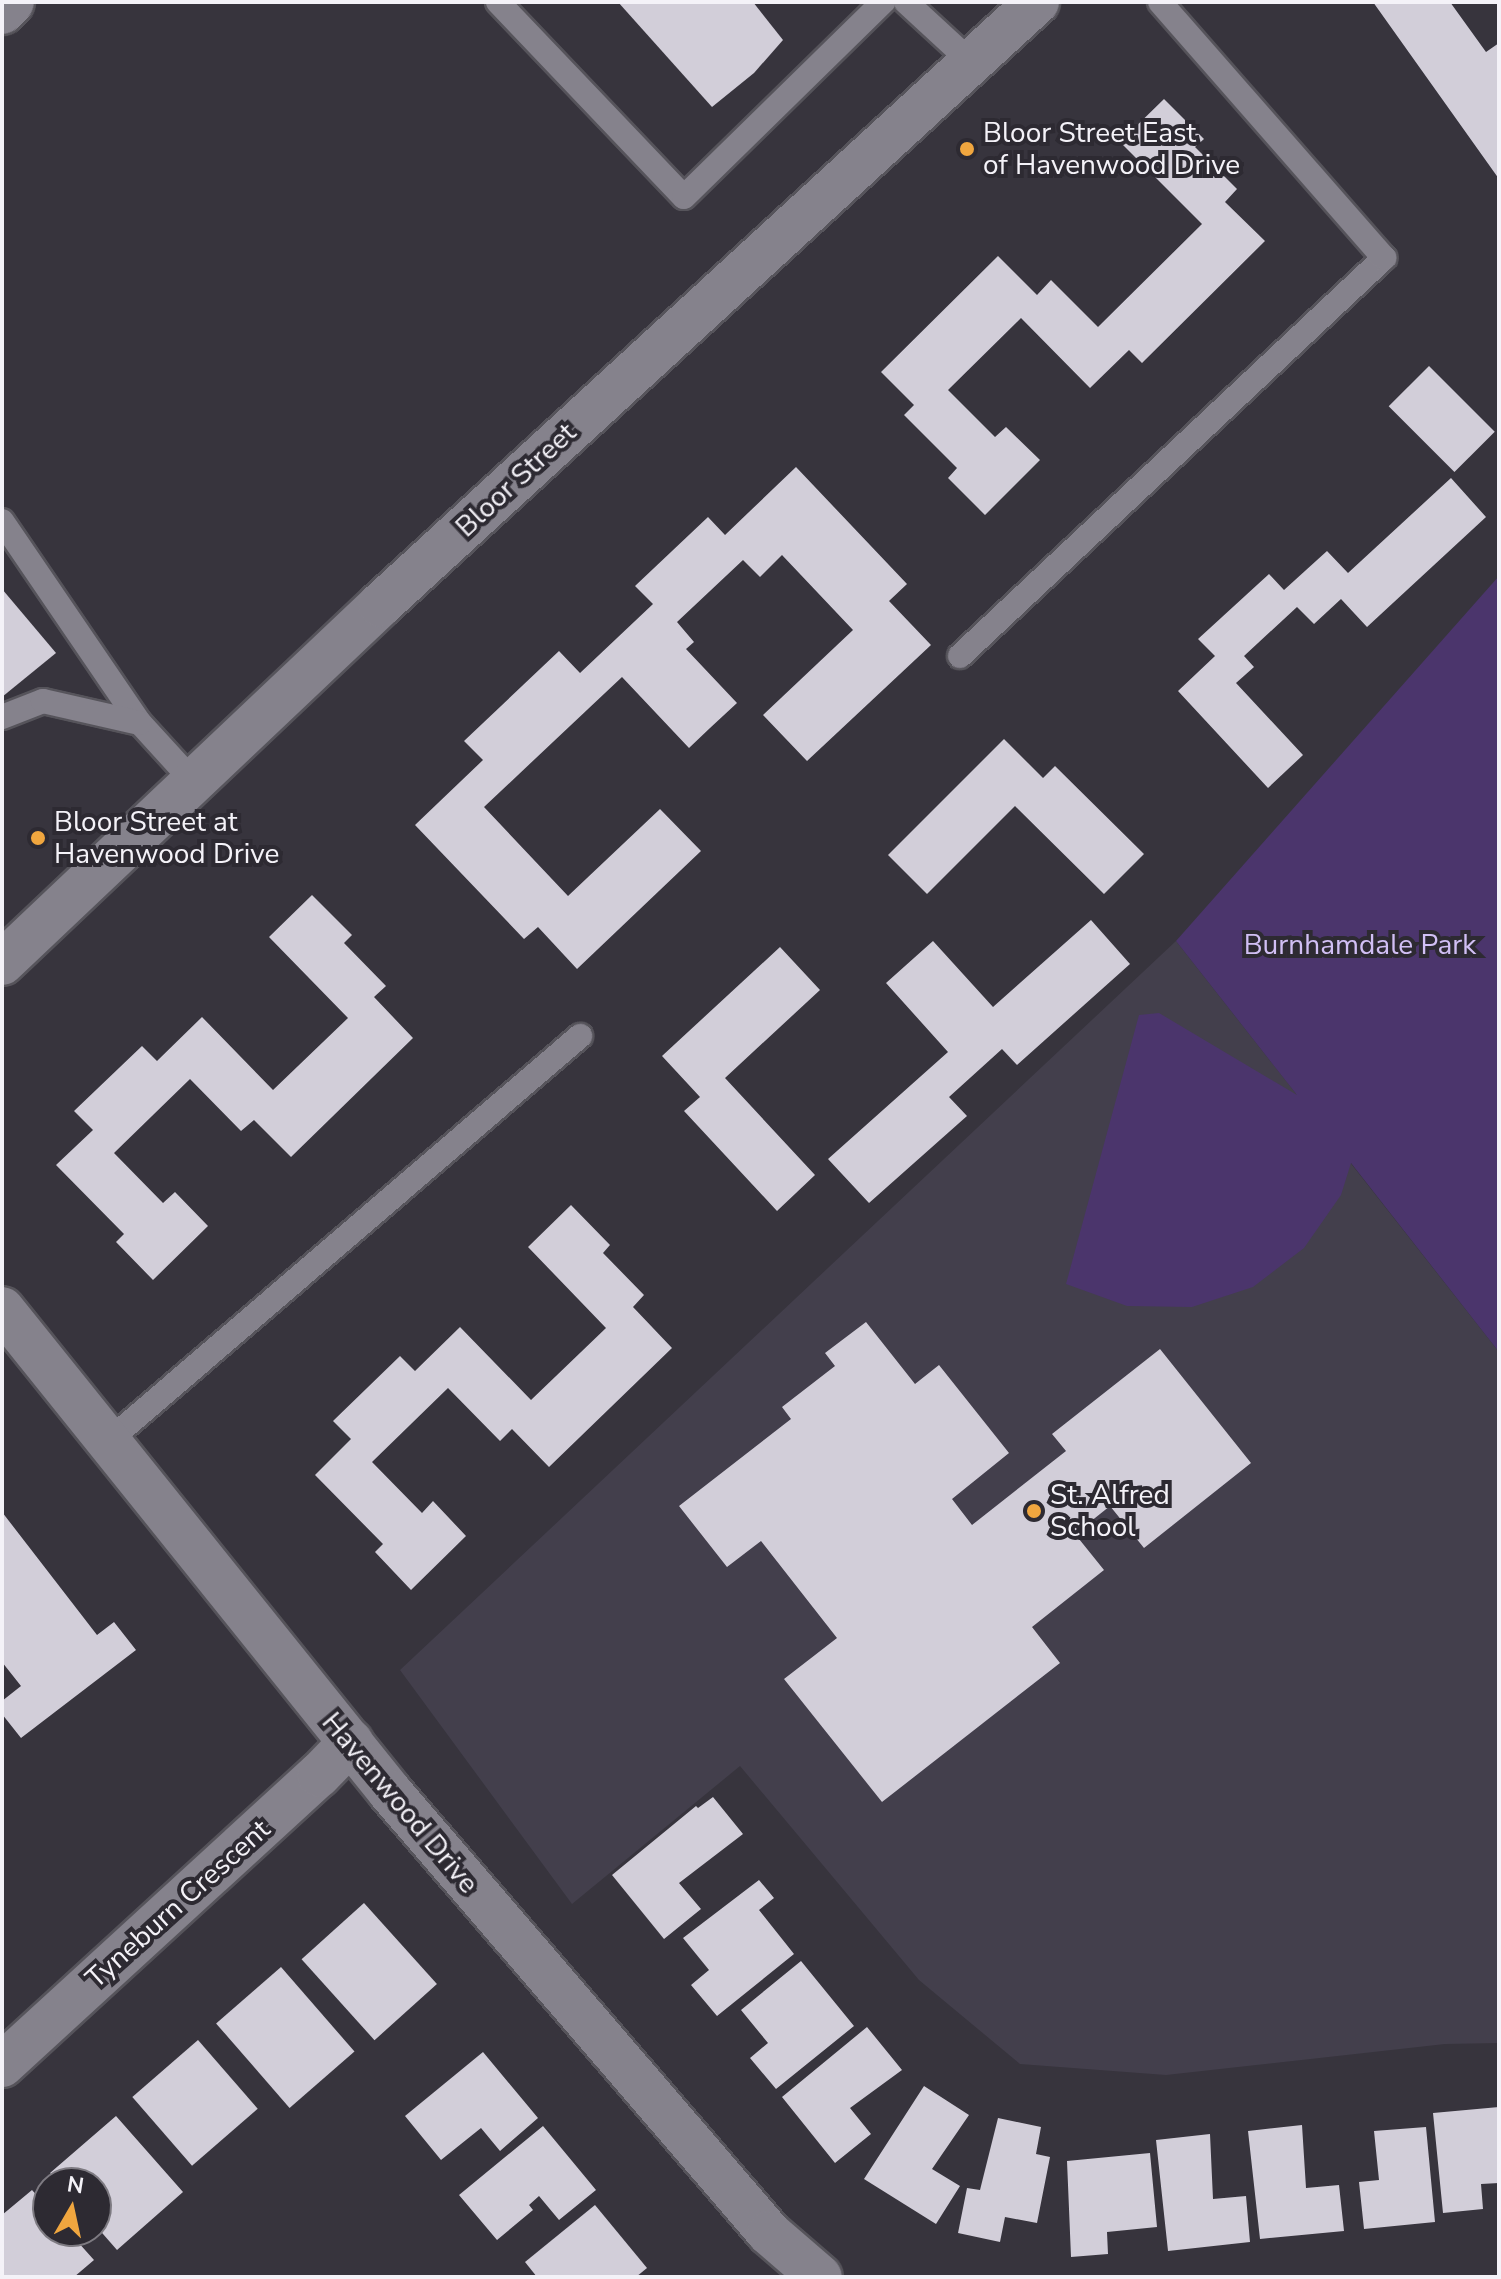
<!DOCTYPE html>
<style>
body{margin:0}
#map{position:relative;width:1501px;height:2279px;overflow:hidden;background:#37343d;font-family:"Nunito Sans",sans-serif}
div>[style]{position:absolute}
.built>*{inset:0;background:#433f4c}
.green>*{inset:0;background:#4b356c}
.building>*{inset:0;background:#d2ced9;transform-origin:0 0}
.roads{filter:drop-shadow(2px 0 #56545b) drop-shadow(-2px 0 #56545b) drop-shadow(0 2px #56545b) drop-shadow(0 -2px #56545b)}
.lane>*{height:24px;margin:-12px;padding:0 12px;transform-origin:12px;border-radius:12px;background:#85828c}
.street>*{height:44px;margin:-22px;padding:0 22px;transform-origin:22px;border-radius:22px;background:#85828c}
.secondary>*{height:44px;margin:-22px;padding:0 22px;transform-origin:22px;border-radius:22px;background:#85828c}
.dots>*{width:22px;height:22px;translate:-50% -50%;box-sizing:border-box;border:4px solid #2d2a32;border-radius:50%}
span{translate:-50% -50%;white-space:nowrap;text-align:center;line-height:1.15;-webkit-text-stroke:8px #2d2a32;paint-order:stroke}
.poi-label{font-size:28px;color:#f4f2f8}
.left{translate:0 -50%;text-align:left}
.street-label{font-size:28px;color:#f4f2f8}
.park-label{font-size:28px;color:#d1bff4}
.frame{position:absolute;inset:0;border:4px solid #f4f2f8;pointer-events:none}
.north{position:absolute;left:32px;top:2167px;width:80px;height:80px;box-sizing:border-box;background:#2d2a32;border:2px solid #7d7a81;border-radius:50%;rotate:9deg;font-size:22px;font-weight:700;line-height:32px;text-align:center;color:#f4f2f8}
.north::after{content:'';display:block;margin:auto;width:28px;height:36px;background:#f0a63f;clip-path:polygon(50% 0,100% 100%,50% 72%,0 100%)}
</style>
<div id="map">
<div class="built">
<i style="clip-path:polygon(1176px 941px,1499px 1352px,1499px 2043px,1445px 2044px,1166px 2075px,1020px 2064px,919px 1980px,740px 1766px,572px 1904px,400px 1670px)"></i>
</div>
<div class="green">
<i style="clip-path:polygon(1499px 576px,1499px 1352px,1351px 1163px,1341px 1195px,1304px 1248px,1253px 1287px,1192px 1307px,1127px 1306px,1066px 1284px,1139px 1015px,1159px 1013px,1297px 1095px,1176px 941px)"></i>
</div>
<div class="building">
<i style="clip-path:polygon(618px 2px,753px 2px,783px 40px,754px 73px,712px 107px)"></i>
<i style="clip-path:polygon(1373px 2px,1450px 2px,1486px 52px,1499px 43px,1499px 179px)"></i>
<i style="clip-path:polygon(1164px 99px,1204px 139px,1195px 147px,1237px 189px,1225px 202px,1265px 241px,1142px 363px,1129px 350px,1090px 388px,1021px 318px,948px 390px,995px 437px,1006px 427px,1040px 460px,985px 515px,948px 478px,957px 468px,904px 415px,914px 405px,881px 372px,998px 256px,1037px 295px,1051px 280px,1098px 327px,1202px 224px,1120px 142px)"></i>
<i style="left:1429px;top:366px;width:93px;height:57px;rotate:45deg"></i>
<i style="clip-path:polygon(796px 467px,907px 584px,889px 601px,931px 645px,807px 761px,763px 715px,853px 630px,782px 555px,760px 577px,743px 560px,677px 622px,694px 642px,686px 649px,737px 703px,710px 728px,689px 748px,622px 677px,484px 807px,568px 896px,660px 809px,701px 851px,577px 969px,538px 927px,524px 939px,415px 825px,483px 760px,464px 741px,559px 651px,580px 673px,653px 604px,635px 586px,708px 517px,725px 535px)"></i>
<i style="clip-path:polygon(1451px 478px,1486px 517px,1367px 627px,1341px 599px,1314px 624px,1297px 607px,1244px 656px,1254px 667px,1236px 683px,1303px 755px,1268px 788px,1178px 691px,1215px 656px,1198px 639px,1269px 574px,1284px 590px,1327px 551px,1348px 573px)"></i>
<i style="clip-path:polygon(2px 589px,56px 653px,2px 697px)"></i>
<i style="clip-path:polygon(1004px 739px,1043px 778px,1055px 766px,1144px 854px,1104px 894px,1015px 806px,927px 894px,888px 855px)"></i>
<i style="clip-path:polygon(312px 895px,352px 935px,344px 943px,386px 986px,374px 997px,413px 1038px,291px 1157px,254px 1120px,241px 1131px,190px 1079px,114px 1153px,163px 1203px,175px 1192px,208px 1226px,153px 1280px,116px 1242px,124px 1234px,56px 1165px,93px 1130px,74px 1111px,142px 1046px,157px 1061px,202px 1017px,273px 1090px,348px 1018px,269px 937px)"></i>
<i style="clip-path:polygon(1091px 920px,1130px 964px,1017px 1065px,1002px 1049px,949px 1097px,967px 1116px,869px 1203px,828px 1159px,948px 1052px,886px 983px,933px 941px,993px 1007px)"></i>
<i style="clip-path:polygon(780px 947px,820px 990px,725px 1078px,815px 1175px,777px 1211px,684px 1111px,700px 1097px,662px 1056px)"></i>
<i style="clip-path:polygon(571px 1205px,610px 1245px,603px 1253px,644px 1295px,633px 1307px,672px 1348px,549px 1467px,512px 1429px,500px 1441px,448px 1388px,372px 1462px,422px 1513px,433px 1501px,466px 1536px,411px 1590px,375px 1552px,383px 1544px,315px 1475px,351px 1439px,333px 1421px,400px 1356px,415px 1371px,460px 1327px,531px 1400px,606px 1328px,528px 1247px)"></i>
<i style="clip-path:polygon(866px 1322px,915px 1384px,939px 1365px,1009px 1453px,952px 1499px,972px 1525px,1066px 1451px,1052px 1434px,1160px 1349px,1251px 1463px,1144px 1548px,1110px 1506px,1075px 1534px,1104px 1570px,1032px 1627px,1060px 1663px,882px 1802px,784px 1679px,837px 1638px,761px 1541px,727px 1567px,679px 1506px,791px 1419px,782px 1407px,835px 1366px,825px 1353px)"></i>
<i style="clip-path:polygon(2px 1512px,97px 1635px,114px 1622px,136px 1650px,21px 1738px,2px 1714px,2px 1701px,21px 1686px,2px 1662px)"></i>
<i style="clip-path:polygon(713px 1797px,743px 1834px,679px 1883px,701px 1909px,664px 1939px,612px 1875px,696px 1806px,698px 1808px)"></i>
<i style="clip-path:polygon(759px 1880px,774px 1898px,759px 1910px,794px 1954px,717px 2016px,691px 1985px,709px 1970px,683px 1938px)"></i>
<i style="left:364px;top:1903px;width:109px;height:84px;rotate:48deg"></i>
<i style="clip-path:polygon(801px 1961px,854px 2026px,776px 2089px,750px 2058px,768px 2043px,741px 2010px)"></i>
<i style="left:281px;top:1967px;width:112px;height:86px;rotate:49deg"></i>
<i style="clip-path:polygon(867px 2027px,902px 2070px,850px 2108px,871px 2134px,835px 2163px,782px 2097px)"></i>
<i style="left:198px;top:2040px;width:91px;height:87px;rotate:49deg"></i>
<i style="clip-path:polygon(483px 2052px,538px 2118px,500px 2151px,481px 2128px,441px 2160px,405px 2116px)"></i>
<i style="clip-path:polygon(924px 2086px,969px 2115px,932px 2169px,960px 2186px,936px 2224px,864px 2179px)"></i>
<i style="clip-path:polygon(1499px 2107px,1499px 2183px,1481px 2184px,1483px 2209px,1443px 2213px,1433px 2113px)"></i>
<i style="clip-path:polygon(116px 2116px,183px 2192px,117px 2250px,96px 2226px,96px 2183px,59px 2183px,50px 2173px)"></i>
<i style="clip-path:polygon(998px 2118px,1041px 2127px,1036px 2154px,1050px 2157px,1037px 2223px,1005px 2217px,1000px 2242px,958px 2233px,967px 2188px,980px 2190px)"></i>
<i style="clip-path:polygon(1302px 2125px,1306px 2188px,1339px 2185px,1344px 2231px,1260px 2239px,1248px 2131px)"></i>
<i style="clip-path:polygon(543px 2126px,596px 2190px,559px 2220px,539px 2196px,529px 2205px,533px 2210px,497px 2240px,459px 2195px)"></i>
<i style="clip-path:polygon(1426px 2127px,1435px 2222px,1364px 2229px,1359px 2182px,1379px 2180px,1374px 2131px)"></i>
<i style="clip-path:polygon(1210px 2134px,1213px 2199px,1246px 2196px,1250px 2242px,1168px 2251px,1156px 2140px)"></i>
<i style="clip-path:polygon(1150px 2153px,1157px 2227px,1107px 2232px,1108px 2254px,1071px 2257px,1067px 2161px)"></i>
<i style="clip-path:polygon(32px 2190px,48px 2208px,48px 2231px,68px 2231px,94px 2260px,74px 2277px,2px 2277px,2px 2215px)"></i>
<i style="clip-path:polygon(595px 2205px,647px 2268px,636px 2277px,537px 2277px,525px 2262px)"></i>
</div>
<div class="roads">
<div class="lane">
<i style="left:498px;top:2px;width:269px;rotate:46.4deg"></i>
<i style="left:684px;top:197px;width:279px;rotate:-44.4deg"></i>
<i style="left:906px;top:2px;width:90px;rotate:42.7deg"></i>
<i style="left:2px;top:521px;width:245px;rotate:55.7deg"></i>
<i style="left:140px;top:723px;width:79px;rotate:47.6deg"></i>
<i style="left:960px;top:656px;width:582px;rotate:-43.19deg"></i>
<i style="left:1384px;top:258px;width:340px;rotate:-131.2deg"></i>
<i style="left:2px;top:717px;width:44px;rotate:-21.3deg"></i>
<i style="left:43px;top:701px;width:99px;rotate:12.8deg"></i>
<i style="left:106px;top:1443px;width:625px;rotate:-40.65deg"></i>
</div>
<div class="street">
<i style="left:2px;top:12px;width:14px;rotate:-45deg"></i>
<i style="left:2px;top:1309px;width:620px;rotate:51.22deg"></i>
<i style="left:390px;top:1792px;width:581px;rotate:49.32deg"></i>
<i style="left:769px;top:2233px;width:67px;rotate:40.8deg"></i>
<i style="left:2px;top:2065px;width:430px;rotate:-42.5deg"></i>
<i style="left:319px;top:1775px;width:46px;rotate:-45.9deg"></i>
</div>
<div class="secondary">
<i style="left:2px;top:963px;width:521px;rotate:-43.44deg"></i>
<i style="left:380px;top:605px;width:892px;rotate:-42.55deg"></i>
</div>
</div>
<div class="dots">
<i style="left:967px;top:149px;background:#f0a63f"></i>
<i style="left:38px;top:838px;background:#f0a63f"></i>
<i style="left:1034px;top:1511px;background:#f0a63f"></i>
</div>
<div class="poi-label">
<span class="left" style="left:983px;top:149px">Bloor Street East<br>of Havenwood Drive</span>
<span class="left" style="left:54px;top:838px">Bloor Street at<br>Havenwood Drive</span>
<span class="left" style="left:1050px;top:1511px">St. Alfred<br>School</span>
</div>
<div class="street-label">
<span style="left:516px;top:480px;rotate:-43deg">Bloor Street</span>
<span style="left:400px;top:1803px;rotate:50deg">Havenwood Drive</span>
<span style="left:178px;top:1904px;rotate:-42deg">Tyneburn Crescent</span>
</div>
<div class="park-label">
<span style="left:1360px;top:945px">Burnhamdale Park</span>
</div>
<div class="frame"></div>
<div class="north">N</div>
</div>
